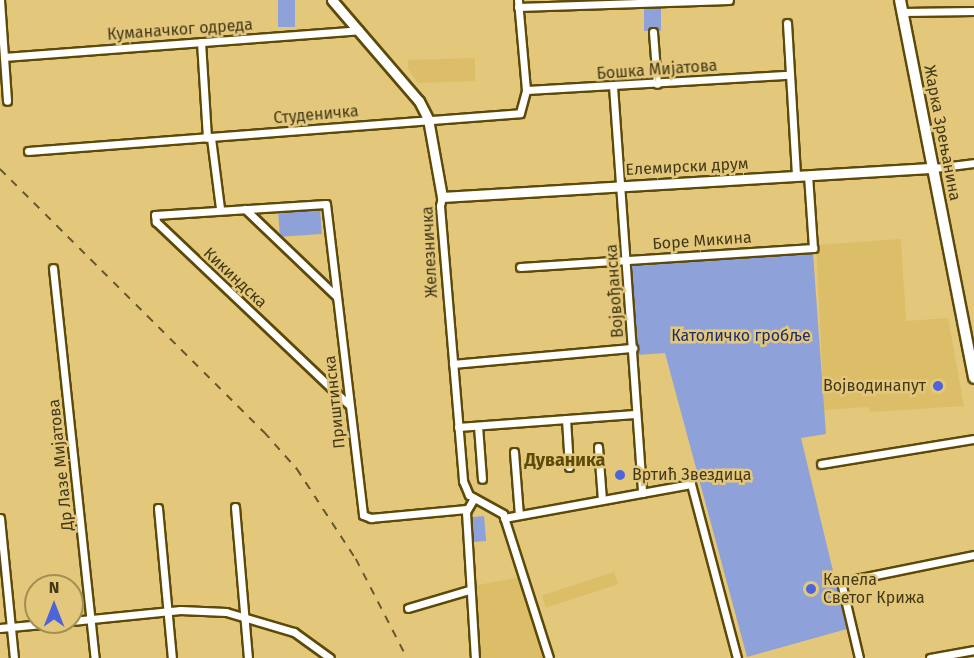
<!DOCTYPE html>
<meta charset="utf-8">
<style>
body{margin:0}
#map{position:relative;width:974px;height:658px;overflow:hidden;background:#e3c77b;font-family:"Fira Sans",sans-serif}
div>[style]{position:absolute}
.built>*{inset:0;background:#dcbe68;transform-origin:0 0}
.green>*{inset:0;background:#8fa1d9;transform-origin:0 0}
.roads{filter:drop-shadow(2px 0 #5d4a09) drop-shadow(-2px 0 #5d4a09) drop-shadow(0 2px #5d4a09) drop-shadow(0 -2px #5d4a09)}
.minor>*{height:7px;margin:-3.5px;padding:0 3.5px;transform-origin:3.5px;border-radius:3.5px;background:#fff}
.tertiary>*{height:9px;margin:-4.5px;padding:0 4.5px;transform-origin:4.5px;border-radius:4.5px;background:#fff}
.secondary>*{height:10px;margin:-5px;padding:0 5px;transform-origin:5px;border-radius:5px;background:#fff}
.rail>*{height:1.5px;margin-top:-0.75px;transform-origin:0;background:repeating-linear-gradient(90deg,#66572e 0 8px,transparent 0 16px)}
.dots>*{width:16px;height:16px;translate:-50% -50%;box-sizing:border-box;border:3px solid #e3c77b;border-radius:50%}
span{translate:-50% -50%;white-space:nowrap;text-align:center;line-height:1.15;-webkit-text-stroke:5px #e3c77b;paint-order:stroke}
.street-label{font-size:16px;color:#433818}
.park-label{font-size:16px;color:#1f2c6e}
.poi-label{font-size:16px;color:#433818}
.right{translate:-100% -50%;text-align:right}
.left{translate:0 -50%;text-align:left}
.neighbourhood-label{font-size:18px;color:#5d4a09;font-weight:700}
.north{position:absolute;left:24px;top:574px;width:60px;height:60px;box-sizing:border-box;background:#e3c77b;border:2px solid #a38e53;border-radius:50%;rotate:0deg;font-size:16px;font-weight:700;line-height:24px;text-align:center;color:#433818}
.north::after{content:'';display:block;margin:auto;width:21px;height:27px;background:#4c65da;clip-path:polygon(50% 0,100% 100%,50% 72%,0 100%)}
</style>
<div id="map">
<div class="built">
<i style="clip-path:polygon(475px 58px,475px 81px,418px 83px,408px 69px,408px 60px)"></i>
<i style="clip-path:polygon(901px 239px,906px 321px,948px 318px,964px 406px,870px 412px,869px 407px,824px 410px,816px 245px)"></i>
<i style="left:614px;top:572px;width:13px;height:76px;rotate:72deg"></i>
<i style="clip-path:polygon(522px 577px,546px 658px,479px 658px,472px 586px)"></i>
</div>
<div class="green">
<i style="left:278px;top:0;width:17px;height:27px"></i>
<i style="left:644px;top:3px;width:17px;height:28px"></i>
<i style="left:320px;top:208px;width:26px;height:42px;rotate:86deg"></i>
<i style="clip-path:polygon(813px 253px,826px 434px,801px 438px,847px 629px,747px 657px,665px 353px,637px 355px,630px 264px)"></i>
<i style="left:484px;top:516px;width:25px;height:16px;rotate:85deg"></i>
</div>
<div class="roads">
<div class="minor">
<i style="left:0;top:0;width:101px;rotate:86deg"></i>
<i style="left:518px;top:7px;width:211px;rotate:-1.9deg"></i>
<i style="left:903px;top:12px;width:71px;rotate:-0.8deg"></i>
<i style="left:787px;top:23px;width:153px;rotate:86.6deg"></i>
<i style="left:653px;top:32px;width:52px;rotate:85.6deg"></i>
<i style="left:201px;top:42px;width:96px;rotate:86.4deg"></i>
<i style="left:4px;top:57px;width:356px;rotate:-4.3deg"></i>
<i style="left:613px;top:86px;width:408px;rotate:85.9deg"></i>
<i style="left:526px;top:90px;width:264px;rotate:-3.3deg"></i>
<i style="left:211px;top:138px;width:71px;rotate:82.7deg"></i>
<i style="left:28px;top:151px;width:493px;rotate:-4.4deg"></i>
<i style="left:520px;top:113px;width:24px;rotate:-75deg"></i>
<i style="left:526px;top:90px;width:90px;rotate:-95.1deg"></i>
<i style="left:934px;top:168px;width:40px;rotate:-7.1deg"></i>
<i style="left:442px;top:197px;width:9px;rotate:103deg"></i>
<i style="left:440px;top:206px;width:276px;rotate:85.2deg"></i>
<i style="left:463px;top:481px;width:15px;rotate:67deg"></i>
<i style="left:469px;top:495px;width:39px;rotate:29deg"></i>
<i style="left:503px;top:514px;width:151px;rotate:72.3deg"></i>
<i style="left:245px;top:209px;width:127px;rotate:43.7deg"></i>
<i style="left:520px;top:267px;width:294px;rotate:-3.7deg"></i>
<i style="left:813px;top:248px;width:73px;rotate:-93.9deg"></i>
<i style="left:53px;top:268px;width:392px;rotate:83.9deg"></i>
<i style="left:453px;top:364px;width:181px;rotate:-5.1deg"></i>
<i style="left:348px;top:404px;width:265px;rotate:-136.5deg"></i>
<i style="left:156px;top:222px;width:7px;rotate:-98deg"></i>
<i style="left:155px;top:215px;width:171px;rotate:-3.7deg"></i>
<i style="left:326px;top:204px;width:313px;rotate:83.2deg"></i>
<i style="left:363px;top:515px;width:9px;rotate:21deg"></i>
<i style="left:371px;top:518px;width:95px;rotate:-5.4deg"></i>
<i style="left:566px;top:419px;width:48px;rotate:86.4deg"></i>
<i style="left:478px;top:426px;width:53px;rotate:85.7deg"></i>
<i style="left:458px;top:427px;width:177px;rotate:-4.2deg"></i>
<i style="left:598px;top:447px;width:53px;rotate:85.7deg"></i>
<i style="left:514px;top:452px;width:63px;rotate:85.5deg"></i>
<i style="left:821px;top:464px;width:155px;rotate:-9.3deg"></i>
<i style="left:474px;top:498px;width:16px;rotate:120deg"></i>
<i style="left:466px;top:512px;width:146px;rotate:86.5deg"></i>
<i style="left:235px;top:507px;width:152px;rotate:85.1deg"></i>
<i style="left:158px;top:508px;width:151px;rotate:84.7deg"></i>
<i style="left:0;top:518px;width:141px;rotate:84.3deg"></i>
<i style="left:504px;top:518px;width:190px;rotate:-10.3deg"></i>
<i style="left:691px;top:484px;width:180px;rotate:75.2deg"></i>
<i style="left:408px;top:608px;width:64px;rotate:-16.4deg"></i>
<i style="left:72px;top:621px;width:109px;rotate:-5.8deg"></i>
<i style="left:180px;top:610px;width:46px;rotate:2.5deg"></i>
<i style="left:226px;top:612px;width:71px;rotate:16.4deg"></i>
<i style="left:294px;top:632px;width:44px;rotate:35.8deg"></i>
<i style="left:0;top:628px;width:64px;rotate:-5.4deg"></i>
<i style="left:859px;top:658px;width:78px;rotate:-103.3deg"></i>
<i style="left:841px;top:582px;width:136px;rotate:-11.5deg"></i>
<i style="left:930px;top:658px;width:45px;rotate:-10.3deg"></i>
</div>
<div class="tertiary">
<i style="left:332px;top:0;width:133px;rotate:49.3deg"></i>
<i style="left:419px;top:101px;width:20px;rotate:63deg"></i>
<i style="left:428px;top:119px;width:79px;rotate:79.8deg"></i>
<i style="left:442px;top:197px;width:493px;rotate:-3.4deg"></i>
</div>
<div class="secondary">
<i style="left:900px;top:0;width:385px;rotate:78.9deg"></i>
</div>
</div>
<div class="rail">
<i style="left:0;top:169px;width:373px;rotate:44.9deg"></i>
<i style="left:264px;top:432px;width:50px;rotate:48.3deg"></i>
<i style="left:297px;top:469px;width:108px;rotate:56.8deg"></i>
<i style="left:356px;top:559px;width:111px;rotate:62.7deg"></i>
</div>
<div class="dots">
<i style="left:938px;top:386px;background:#4c65da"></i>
<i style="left:620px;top:475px;background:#4c65da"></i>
<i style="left:811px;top:589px;background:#4c65da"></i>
</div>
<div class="street-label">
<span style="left:180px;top:30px;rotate:-4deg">Куманачког одреда</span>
<span style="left:657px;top:70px;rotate:-4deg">Бошка Мијатова</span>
<span style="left:316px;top:115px;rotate:-5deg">Студеничка</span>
<span style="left:942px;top:133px;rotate:79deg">Жарка Зрењанина</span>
<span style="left:687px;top:167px;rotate:-3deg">Елемирски друм</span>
<span style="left:702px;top:241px;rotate:-4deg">Боре Микина</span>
<span style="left:430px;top:252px;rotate:-93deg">Железничка</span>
<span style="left:235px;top:278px;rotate:43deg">Кикиндска</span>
<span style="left:615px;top:291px;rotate:-94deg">Војвођанска</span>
<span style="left:335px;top:402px;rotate:-96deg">Приштинска</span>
<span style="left:61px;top:465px;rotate:-96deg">Др Лазе Мијатова</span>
</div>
<div class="park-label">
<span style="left:741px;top:336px">Католичко гробље</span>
</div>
<div class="poi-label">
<span class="right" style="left:926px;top:386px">Војводинапут</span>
<span class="left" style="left:632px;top:475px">Вртић Звездица</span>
<span class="left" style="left:823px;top:589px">Капела<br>Светог Крижа</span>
</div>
<div class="neighbourhood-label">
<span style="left:565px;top:460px">Дуваника</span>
</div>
<div class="north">N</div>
</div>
